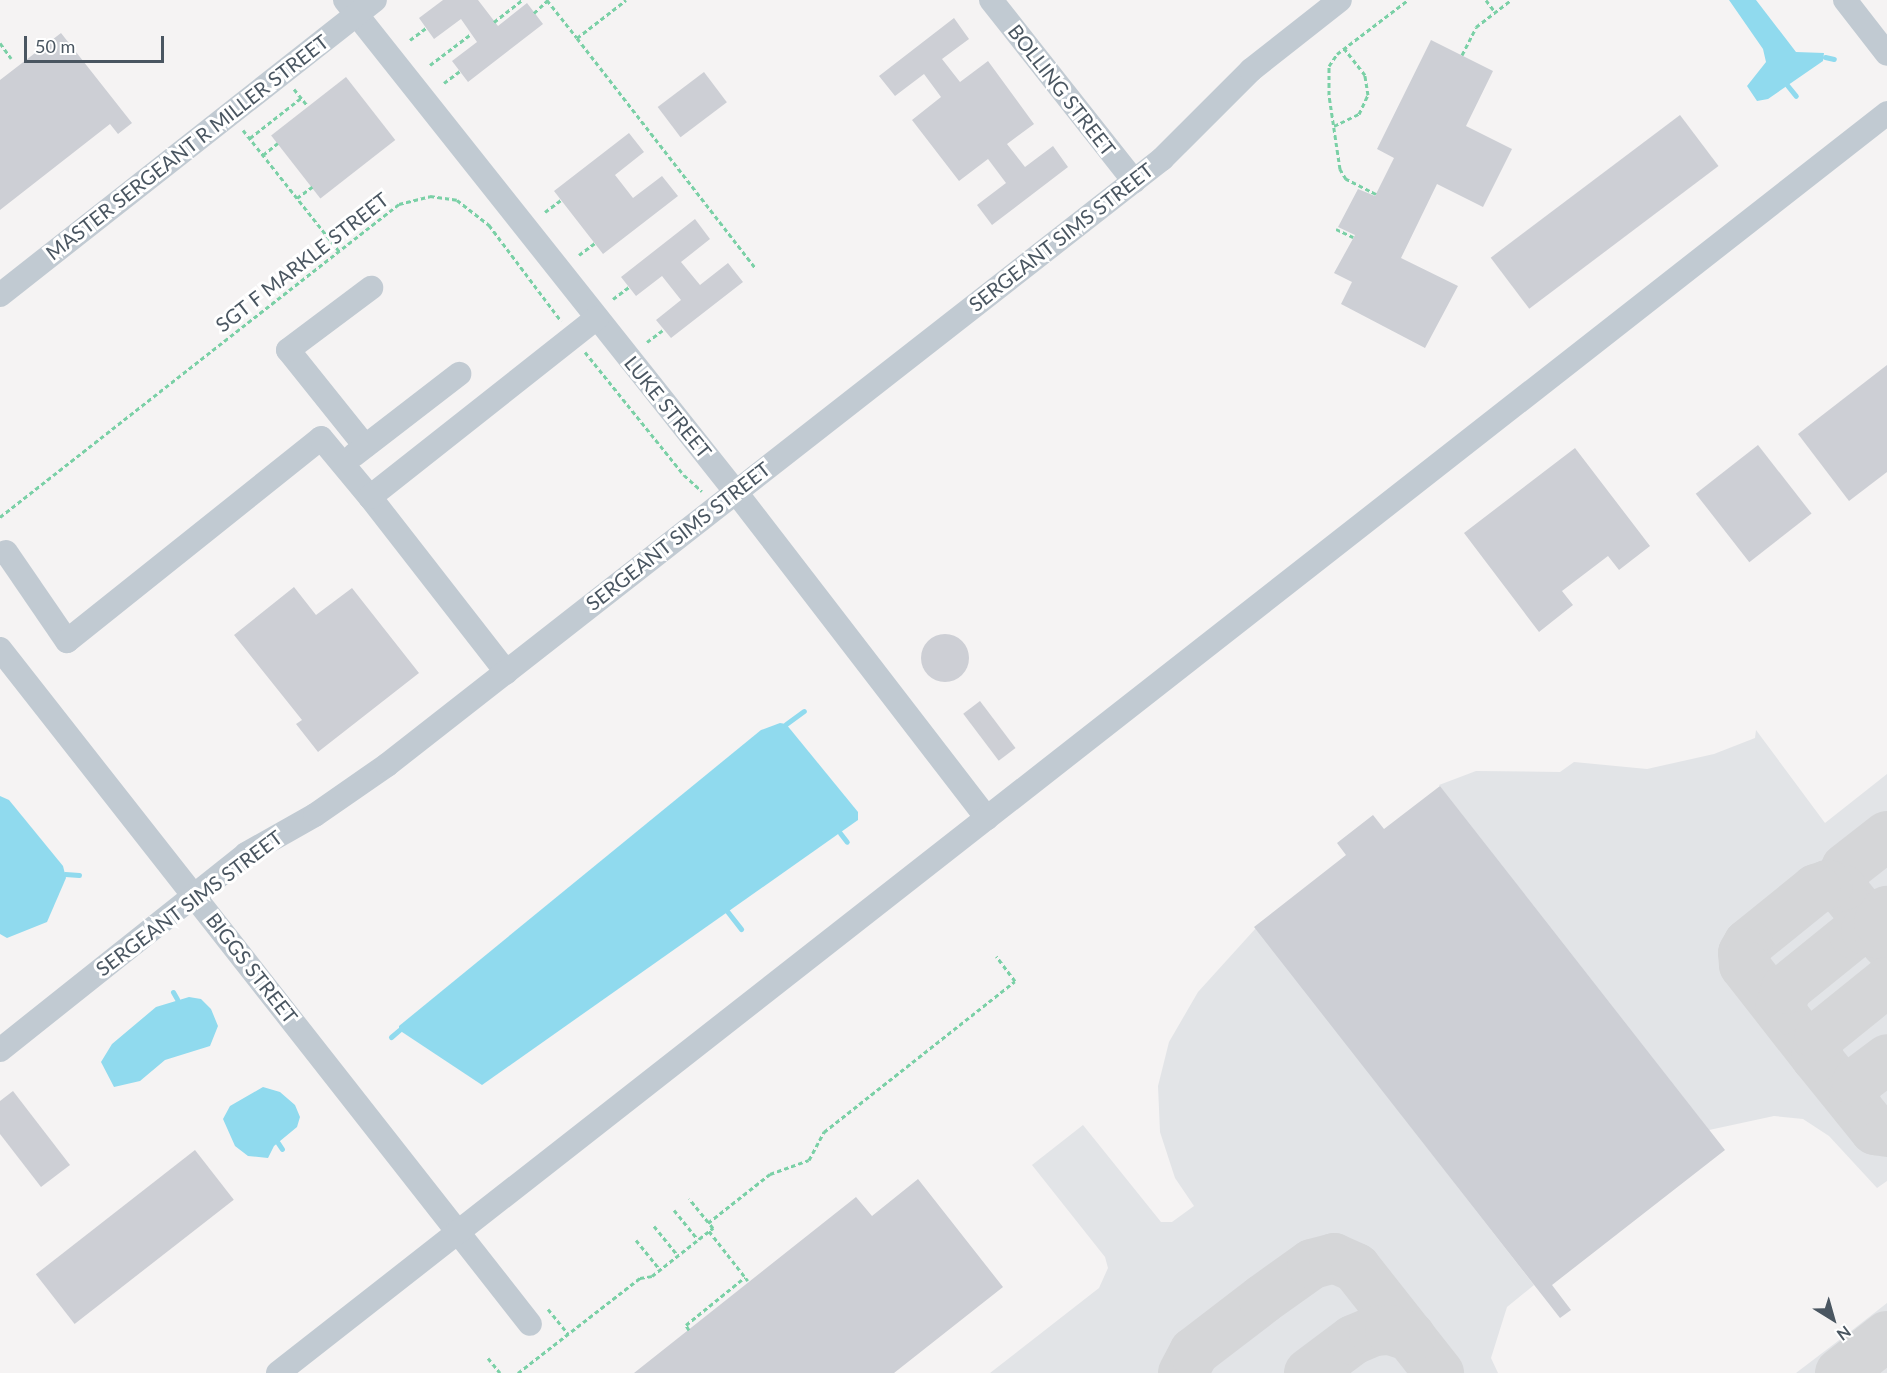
<!DOCTYPE html>
<style>
body{margin:0}
#map{position:relative;width:1887px;height:1373px;overflow:hidden;background:#f5f3f3;font-family:Lato,sans-serif}
div>[style]{position:absolute}
.airport>*{inset:0;background:#e2e4e7}
.water>*{inset:0;background:#90daee}
.stream>*{height:5px;margin:-2.5px;padding:0 2.5px;transform-origin:2.5px;border-radius:2.5px;background:#90daee}
.taxiway>*{height:50px;margin:-25px;padding:0 25px;transform-origin:25px;border-radius:25px;background:#d5d6d8}
.building>*{inset:0;background:#cdcfd5;transform-origin:0 0}
.round{border-radius:50%}
.path>*{height:3px;margin-top:-1.5px;transform-origin:0;background:repeating-linear-gradient(90deg,#7ad0a6 0 4.5px,transparent 0 7.5px)}
.minor>*{height:24px;margin:-12px;padding:0 12px;transform-origin:12px;border-radius:12px;background:#c1cad2}
span{translate:-50% -50%;white-space:nowrap;text-align:center;line-height:1.15;-webkit-text-stroke:6px #fff;paint-order:stroke}
.street-label{font-size:20px;color:#4a5661}
.north{position:absolute;left:1803px;top:1289px;width:60px;height:60px;-webkit-text-stroke:4px #fff;paint-order:stroke;rotate:143deg;font-size:16px;font-weight:700;line-height:24px;text-align:center;color:#4a5661}
.north::after{content:'';display:block;margin:auto;width:21px;height:27px;background:#4a5661;clip-path:polygon(50% 0,100% 100%,50% 72%,0 100%)}
.scale{position:absolute;left:24px;top:36px;width:140px;height:27px;box-sizing:border-box;border:3px solid #4a5661;border-top:0;padding-left:8px;font-size:18px;line-height:21px;white-space:nowrap;color:#4a5661;-webkit-text-stroke:4px #fff;paint-order:stroke}
</style>
<div id="map">
<div class="airport">
<i style="clip-path:polygon(1756px 730px,1825px 823px,1887px 774px,1887px 1181px,1877px 1188px,1829px 1136px,1803px 1119px,1774px 1116px,1709px 1130px,1439px 785px,1476px 771px,1560px 772px,1574px 762px,1647px 769px,1714px 754px,1755px 738px)"></i>
<i style="clip-path:polygon(1256px 928px,1534px 1285px,1507px 1307px,1491px 1358px,1498px 1373px,990px 1373px,1099px 1288px,1108px 1268px,1105px 1257px,1032px 1165px,1083px 1125px,1161px 1222px,1172px 1222px,1194px 1206px,1175px 1178px,1160px 1132px,1158px 1086px,1169px 1042px,1198px 992px)"></i>
<i style="clip-path:polygon(1887px 1303px,1887px 1373px,1796px 1373px,1855px 1328px)"></i>
</div>
<div class="water">
<i style="clip-path:polygon(1729px 0,1756px 0,1796px 52px,1824px 53px,1823px 61px,1768px 99px,1757px 101px,1747px 86px,1766px 62px,1763px 49px)"></i>
<i style="clip-path:polygon(780px 723px,786px 724px,858px 812px,858px 820px,482px 1085px,399px 1030px,399px 1026px,761px 730px)"></i>
<i style="clip-path:polygon(0 796px,9px 800px,63px 866px,66px 878px,47px 922px,7px 938px,0 934px)"></i>
<i style="clip-path:polygon(189px 997px,201px 999px,211px 1009px,218px 1026px,210px 1046px,165px 1060px,140px 1081px,114px 1087px,101px 1062px,112px 1044px,156px 1007px)"></i>
<i style="clip-path:polygon(263px 1087px,280px 1092px,295px 1105px,300px 1117px,297px 1127px,274px 1146px,268px 1158px,248px 1156px,235px 1146px,223px 1119px,230px 1106px)"></i>
</div>
<div class="stream">
<i style="left:1825px;top:57px;width:9px;rotate:13deg"></i>
<i style="left:1787px;top:85px;width:14px;rotate:51deg"></i>
<i style="left:786px;top:724px;width:22px;rotate:-36deg"></i>
<i style="left:840px;top:833px;width:11px;rotate:52deg"></i>
<i style="left:65px;top:874px;width:14px;rotate:4deg"></i>
<i style="left:727px;top:911px;width:23px;rotate:52deg"></i>
<i style="left:173px;top:992px;width:8px;rotate:60deg"></i>
<i style="left:391px;top:1037px;width:11px;rotate:-41deg"></i>
<i style="left:278px;top:1143px;width:7px;rotate:56deg"></i>
</div>
<div class="taxiway">
<i style="left:1842px;top:889px;width:21px;rotate:-79deg"></i>
<i style="left:1846px;top:868px;width:52px;rotate:-38deg"></i>
<i style="left:1887px;top:944px;width:71px;rotate:-129.3deg"></i>
<i style="left:1842px;top:889px;width:15px;rotate:-164deg"></i>
<i style="left:1828px;top:885px;width:13px;rotate:162deg"></i>
<i style="left:1816px;top:889px;width:87px;rotate:141deg"></i>
<i style="left:1748px;top:944px;width:10px;rotate:119deg"></i>
<i style="left:1743px;top:953px;width:12px;rotate:85deg"></i>
<i style="left:1744px;top:965px;width:117px;rotate:52deg"></i>
<i style="left:1816px;top:1057px;width:94px;rotate:51.1deg"></i>
<i style="left:1875px;top:1130px;width:12px;rotate:9deg"></i>
<i style="left:1780px;top:1010px;width:22px;rotate:-74deg"></i>
<i style="left:1786px;top:989px;width:87px;rotate:-39deg"></i>
<i style="left:1854px;top:934px;width:13px;rotate:-18deg"></i>
<i style="left:1866px;top:930px;width:14px;rotate:17deg"></i>
<i style="left:1879px;top:934px;width:12px;rotate:-90deg"></i>
<i style="left:1879px;top:922px;width:14px;rotate:-54deg"></i>
<i style="left:1816px;top:1057px;width:21px;rotate:-79deg"></i>
<i style="left:1820px;top:1036px;width:86px;rotate:-38.9deg"></i>
<i style="left:1854px;top:1103px;width:21px;rotate:-82deg"></i>
<i style="left:1857px;top:1082px;width:38px;rotate:-37deg"></i>
<i style="left:1183px;top:1373px;width:24px;rotate:-62deg"></i>
<i style="left:1194px;top:1352px;width:87px;rotate:-37.5deg"></i>
<i style="left:1263px;top:1299px;width:60px;rotate:-35.5deg"></i>
<i style="left:1312px;top:1264px;width:23px;rotate:-15deg"></i>
<i style="left:1334px;top:1258px;width:24px;rotate:24deg"></i>
<i style="left:1356px;top:1268px;width:134px;rotate:51.7deg"></i>
<i style="left:1309px;top:1373px;width:55px;rotate:-36.9deg"></i>
<i style="left:1353px;top:1340px;width:23px;rotate:-23deg"></i>
<i style="left:1374px;top:1331px;width:16px;rotate:-4deg"></i>
<i style="left:1390px;top:1330px;width:22px;rotate:18deg"></i>
<i style="left:1840px;top:1373px;width:60px;rotate:-38.2deg"></i>
</div>
<div class="building">
<i style="clip-path:polygon(443px 0,478px 0,498px 26px,527px 3px,543px 24px,468px 82px,452px 61px,477px 42px,461px 19px,434px 39px,419px 18px)"></i>
<i style="clip-path:polygon(954px 18px,969px 39px,942px 59px,960px 82px,988px 61px,1034px 124px,1007px 144px,1025px 167px,1053px 146px,1068px 167px,992px 225px,977px 205px,1006px 183px,988px 159px,959px 181px,912px 120px,941px 97px,924px 74px,895px 96px,879px 76px)"></i>
<i style="clip-path:polygon(61px 33px,132px 123px,118px 134px,110px 124px,0 210px,0 80px)"></i>
<i style="clip-path:polygon(1431px 40px,1493px 71px,1466px 126px,1512px 149px,1483px 207px,1437px 184px,1401px 258px,1458px 286px,1425px 348px,1341px 304px,1352px 282px,1334px 273px,1355px 235px,1338px 227px,1358px 189px,1375px 196px,1394px 158px,1377px 149px)"></i>
<i style="left:704px;top:72px;width:38px;height:58px;rotate:53deg"></i>
<i style="left:346px;top:77px;width:80px;height:95px;rotate:52deg"></i>
<i style="left:1680px;top:115px;width:64px;height:237px;rotate:53deg"></i>
<i style="clip-path:polygon(629px 133px,644px 152px,615px 175px,633px 198px,662px 176px,678px 196px,603px 254px,554px 191px)"></i>
<i style="clip-path:polygon(695px 219px,710px 239px,681px 262px,700px 285px,728px 263px,743px 282px,671px 338px,656px 320px,681px 300px,662px 276px,636px 296px,621px 277px)"></i>
<i style="clip-path:polygon(1887px 365px,1887px 472px,1849px 501px,1798px 434px)"></i>
<i style="left:1758px;top:445px;width:87px;height:79px;rotate:52deg"></i>
<i style="clip-path:polygon(1575px 448px,1650px 546px,1619px 570px,1608px 556px,1562px 591px,1573px 605px,1539px 632px,1464px 533px)"></i>
<i style="clip-path:polygon(294px 587px,316px 615px,352px 588px,419px 673px,318px 752px,296px 724px,302px 720px,234px 635px)"></i>
<i class="round" style="left:921px;top:634px;width:48px;height:48px"></i>
<i style="left:980px;top:701px;width:59px;height:21px;rotate:53deg"></i>
<i style="clip-path:polygon(1440px 786px,1725px 1150px,1552px 1285px,1571px 1310px,1560px 1318px,1254px 927px,1346px 855px,1337px 843px,1373px 815px,1384px 829px)"></i>
<i style="clip-path:polygon(13px 1091px,70px 1165px,41px 1187px,0 1134px,0 1101px)"></i>
<i style="left:195px;top:1150px;width:63px;height:202px;rotate:52deg"></i>
<i style="clip-path:polygon(918px 1179px,1003px 1287px,894px 1373px,634px 1373px,856px 1197px,872px 1216px)"></i>
</div>
<div class="path">
<i style="left:547px;top:0;width:48px;rotate:51.7deg"></i>
<i style="left:577px;top:38px;width:62px;rotate:-37.8deg"></i>
<i style="left:1486px;top:0;width:15px;rotate:53deg"></i>
<i style="left:534px;top:13px;width:19px;rotate:-43deg"></i>
<i style="left:494px;top:22px;width:36px;rotate:-38deg"></i>
<i style="left:577px;top:38px;width:292px;rotate:52.2deg"></i>
<i style="left:410px;top:40px;width:20px;rotate:-37deg"></i>
<i style="left:0;top:43px;width:19px;rotate:54deg"></i>
<i style="left:1462px;top:55px;width:31px;rotate:-63deg"></i>
<i style="left:1476px;top:27px;width:44px;rotate:-37.6deg"></i>
<i style="left:430px;top:65px;width:51px;rotate:-37.1deg"></i>
<i style="left:444px;top:83px;width:20px;rotate:-37deg"></i>
<i style="left:294px;top:89px;width:22px;rotate:51deg"></i>
<i style="left:1334px;top:126px;width:28px;rotate:-26deg"></i>
<i style="left:1359px;top:114px;width:21px;rotate:-65deg"></i>
<i style="left:1368px;top:95px;width:20px;rotate:-99deg"></i>
<i style="left:1365px;top:75px;width:33px;rotate:-128deg"></i>
<i style="left:243px;top:130px;width:154px;rotate:51.6deg"></i>
<i style="left:250px;top:138px;width:65px;rotate:-38.1deg"></i>
<i style="left:263px;top:155px;width:19px;rotate:-39deg"></i>
<i style="left:1376px;top:194px;width:34px;rotate:-153deg"></i>
<i style="left:1346px;top:179px;width:12px;rotate:-121deg"></i>
<i style="left:1340px;top:169px;width:75px;rotate:-98.5deg"></i>
<i style="left:1329px;top:95px;width:29px;rotate:-90deg"></i>
<i style="left:1329px;top:66px;width:14px;rotate:-56deg"></i>
<i style="left:1337px;top:54px;width:89px;rotate:-37.3deg"></i>
<i style="left:297px;top:198px;width:19px;rotate:-36deg"></i>
<i style="left:545px;top:212px;width:20px;rotate:-37deg"></i>
<i style="left:1336px;top:229px;width:19px;rotate:25deg"></i>
<i style="left:579px;top:255px;width:20px;rotate:-37deg"></i>
<i style="left:613px;top:299px;width:20px;rotate:-37deg"></i>
<i style="left:647px;top:342px;width:21px;rotate:-37deg"></i>
<i style="left:585px;top:352px;width:158px;rotate:51.2deg"></i>
<i style="left:684px;top:475px;width:24px;rotate:42deg"></i>
<i style="left:0;top:517px;width:507px;rotate:-38.11deg"></i>
<i style="left:399px;top:204px;width:32px;rotate:-14deg"></i>
<i style="left:430px;top:196px;width:27px;rotate:8deg"></i>
<i style="left:457px;top:200px;width:41px;rotate:38deg"></i>
<i style="left:489px;top:225px;width:120px;rotate:53.1deg"></i>
<i style="left:674px;top:1210px;width:38px;rotate:51deg"></i>
<i style="left:708px;top:1223px;width:79px;rotate:-38.3deg"></i>
<i style="left:770px;top:1174px;width:41px;rotate:-19.7deg"></i>
<i style="left:809px;top:1160px;width:32px;rotate:-62deg"></i>
<i style="left:824px;top:1132px;width:243px;rotate:-38.3deg"></i>
<i style="left:1015px;top:981px;width:31px;rotate:-127deg"></i>
<i style="left:654px;top:1226px;width:38px;rotate:51deg"></i>
<i style="left:709px;top:1231px;width:63px;rotate:52deg"></i>
<i style="left:636px;top:1240px;width:38px;rotate:51deg"></i>
<i style="left:548px;top:1309px;width:32px;rotate:51deg"></i>
<i style="left:689px;top:1330px;width:6px;rotate:-121deg"></i>
<i style="left:686px;top:1325px;width:76px;rotate:-39.1deg"></i>
<i style="left:488px;top:1358px;width:19px;rotate:51deg"></i>
<i style="left:518px;top:1373px;width:155px;rotate:-37.9deg"></i>
<i style="left:640px;top:1278px;width:12px;rotate:-9deg"></i>
<i style="left:652px;top:1276px;width:78px;rotate:-38.2deg"></i>
<i style="left:713px;top:1228px;width:38px;rotate:-129deg"></i>
</div>
<div class="minor">
<i style="left:345px;top:0;width:627px;rotate:51.54deg"></i>
<i style="left:735px;top:491px;width:413px;rotate:52.4deg"></i>
<i style="left:991px;top:0;width:231px;rotate:51.7deg"></i>
<i style="left:1845px;top:0;width:68px;rotate:52.1deg"></i>
<i style="left:0;top:295px;width:477px;rotate:-38.2deg"></i>
<i style="left:365px;top:446px;width:123px;rotate:-128.7deg"></i>
<i style="left:288px;top:350px;width:104px;rotate:-36.8deg"></i>
<i style="left:354px;top:455px;width:133px;rotate:-37.6deg"></i>
<i style="left:370px;top:497px;width:222px;rotate:52.1deg"></i>
<i style="left:6px;top:552px;width:108px;rotate:55.6deg"></i>
<i style="left:67px;top:641px;width:325px;rotate:-38.6deg"></i>
<i style="left:321px;top:438px;width:77px;rotate:50.3deg"></i>
<i style="left:370px;top:497px;width:289px;rotate:-38.3deg"></i>
<i style="left:0;top:649px;width:858px;rotate:51.86deg"></i>
<i style="left:0;top:1050px;width:315px;rotate:-38.5deg"></i>
<i style="left:246px;top:854px;width:79px;rotate:-29.5deg"></i>
<i style="left:315px;top:815px;width:88px;rotate:-34.8deg"></i>
<i style="left:387px;top:765px;width:984px;rotate:-38.02deg"></i>
<i style="left:1162px;top:159px;width:126px;rotate:-45deg"></i>
<i style="left:1251px;top:70px;width:113px;rotate:-38.2deg"></i>
<i style="left:278px;top:1373px;width:2044px;rotate:-38.06deg"></i>
</div>
<div class="street-label">
<span style="left:1062px;top:90px;rotate:52deg">BOLLING STREET</span>
<span style="left:187px;top:147px;rotate:-38deg">MASTER SERGEANT R MILLER STREET</span>
<span style="left:1061px;top:237px;rotate:-38deg">SERGEANT SIMS STREET</span>
<span style="left:302px;top:262px;rotate:-38deg">SGT F MARKLE STREET</span>
<span style="left:668px;top:407px;rotate:51deg">LUKE STREET</span>
<span style="left:678px;top:536px;rotate:-38deg">SERGEANT SIMS STREET</span>
<span style="left:189px;top:903px;rotate:-37deg">SERGEANT SIMS STREET</span>
<span style="left:252px;top:968px;rotate:52deg">BIGGS STREET</span>
</div>
<div class="north">N</div>
<div class="scale">50 m</div>
</div>
